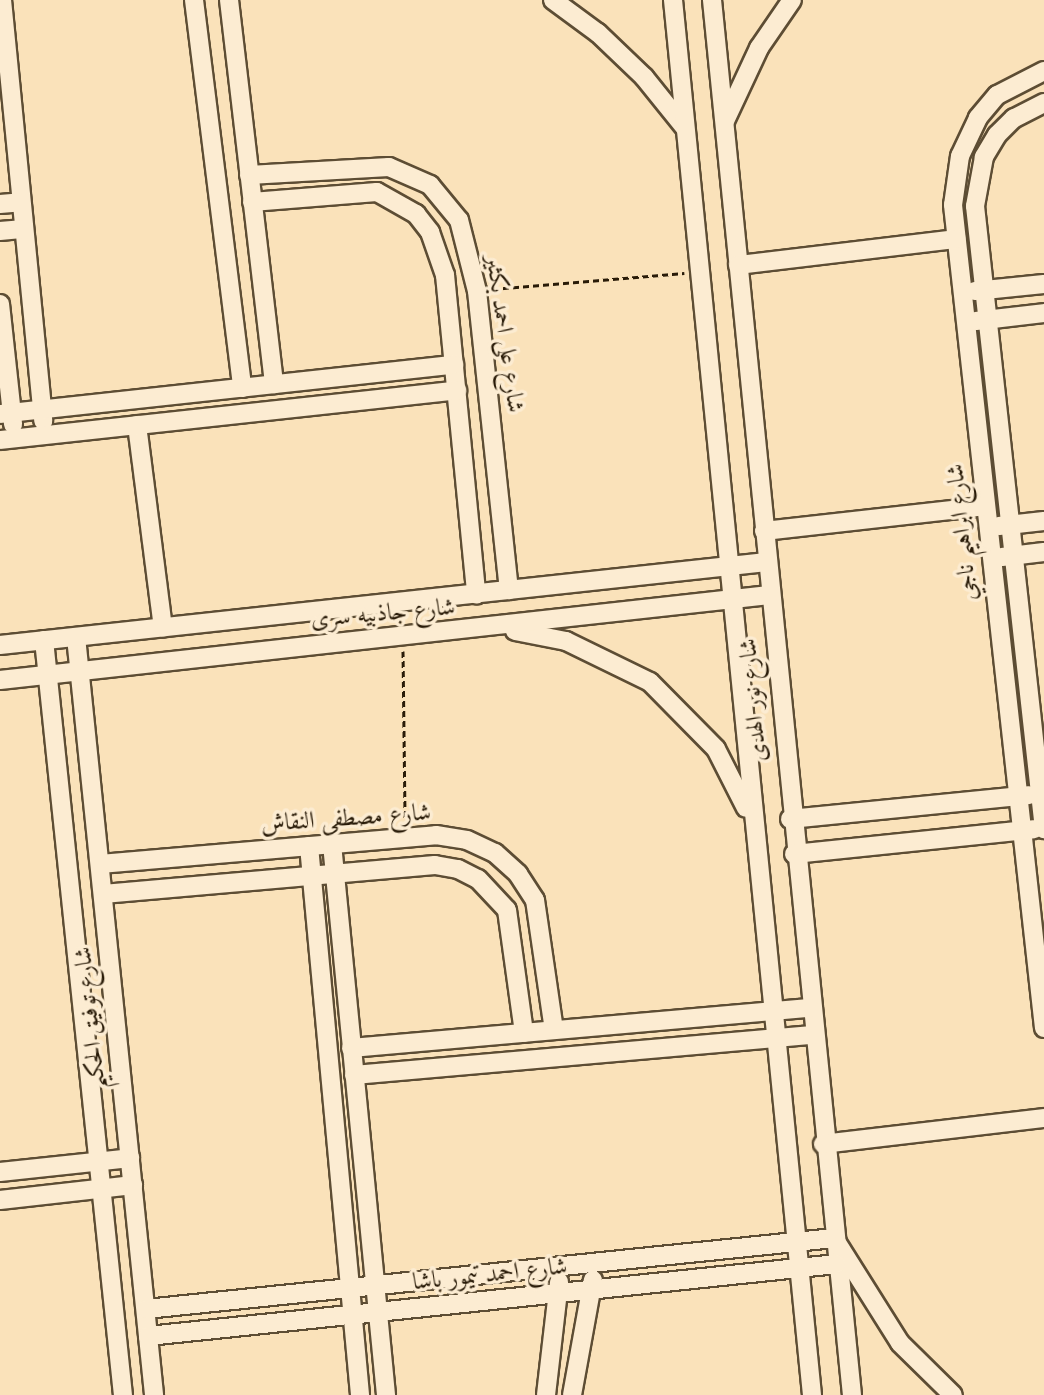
<!DOCTYPE html>
<meta charset="utf-8">
<style>
body{margin:0}
#map{position:relative;width:1044px;height:1395px;overflow:hidden;background:#fae2ba;font-family:"Old Standard TT",Amiri,serif}
div>[style]{position:absolute}
.path>*{height:3px;margin-top:-1.5px;transform-origin:0;background:repeating-linear-gradient(90deg,#291b08 0 6px,transparent 0 10px)}
.roads{filter:drop-shadow(2px 0 #5d4d34) drop-shadow(-2px 0 #5d4d34) drop-shadow(0 2px #5d4d34) drop-shadow(0 -2px #5d4d34)}
.minor>*{height:18px;margin:-9px;padding:0 9px;transform-origin:9px;border-radius:9px;background:#fcecd2}
span{translate:-50% -50%;white-space:nowrap;text-align:center;line-height:1.15;-webkit-text-stroke:7px #fcecd2;paint-order:stroke}
.street-label{font-size:24px;color:#291b08}
</style>
<div id="map">
<div class="path">
<i style="left:493px;top:289px;width:192px;rotate:-4.8deg"></i>
<i style="left:403px;top:651px;width:169px;rotate:89.3deg"></i>
</div>
<div class="roads">
<div class="minor">
<i style="left:2px;top:0;width:423px;rotate:84.4deg"></i>
<i style="left:194px;top:0;width:391px;rotate:82.9deg"></i>
<i style="left:229px;top:0;width:387px;rotate:83.3deg"></i>
<i style="left:553px;top:0;width:56px;rotate:36.3deg"></i>
<i style="left:598px;top:33px;width:64px;rotate:43.7deg"></i>
<i style="left:644px;top:77px;width:65px;rotate:51.2deg"></i>
<i style="left:673px;top:0;width:1402px;rotate:84.31deg"></i>
<i style="left:712px;top:0;width:1402px;rotate:84.27deg"></i>
<i style="left:1044px;top:71px;width:53px;rotate:152.9deg"></i>
<i style="left:997px;top:95px;width:30px;rotate:130deg"></i>
<i style="left:978px;top:118px;width:42px;rotate:115.3deg"></i>
<i style="left:960px;top:156px;width:49px;rotate:98.1deg"></i>
<i style="left:953px;top:205px;width:828px;rotate:83.69deg"></i>
<i style="left:1044px;top:103px;width:34px;rotate:153deg"></i>
<i style="left:1014px;top:118px;width:24px;rotate:135deg"></i>
<i style="left:997px;top:135px;width:26px;rotate:121deg"></i>
<i style="left:984px;top:157px;width:50px;rotate:100.4deg"></i>
<i style="left:975px;top:206px;width:627px;rotate:83.68deg"></i>
<i style="left:725px;top:121px;width:81px;rotate:-65deg"></i>
<i style="left:759px;top:48px;width:58px;rotate:-55.5deg"></i>
<i style="left:249px;top:175px;width:140px;rotate:-3.3deg"></i>
<i style="left:389px;top:167px;width:45px;rotate:23.7deg"></i>
<i style="left:430px;top:185px;width:45px;rotate:50.4deg"></i>
<i style="left:459px;top:220px;width:73px;rotate:75.8deg"></i>
<i style="left:477px;top:291px;width:301px;rotate:83.9deg"></i>
<i style="left:252px;top:202px;width:125px;rotate:-4.6deg"></i>
<i style="left:377px;top:192px;width:45px;rotate:29.4deg"></i>
<i style="left:416px;top:214px;width:23px;rotate:52deg"></i>
<i style="left:430px;top:232px;width:46px;rotate:70.8deg"></i>
<i style="left:445px;top:275px;width:321px;rotate:84.4deg"></i>
<i style="left:0;top:204px;width:21px;rotate:-5deg"></i>
<i style="left:0;top:231px;width:24px;rotate:-5deg"></i>
<i style="left:738px;top:265px;width:220px;rotate:-6.8deg"></i>
<i style="left:975px;top:291px;width:69px;rotate:-5.8deg"></i>
<i style="left:0;top:304px;width:121px;rotate:83.8deg"></i>
<i style="left:976px;top:321px;width:68px;rotate:-6.7deg"></i>
<i style="left:0;top:414px;width:457px;rotate:-6.2deg"></i>
<i style="left:137px;top:425px;width:204px;rotate:82.7deg"></i>
<i style="left:0;top:440px;width:460px;rotate:-6.2deg"></i>
<i style="left:999px;top:526px;width:45px;rotate:-6.3deg"></i>
<i style="left:764px;top:531px;width:223px;rotate:-6.4deg"></i>
<i style="left:1002px;top:557px;width:42px;rotate:-6.8deg"></i>
<i style="left:515px;top:631px;width:52px;rotate:11.1deg"></i>
<i style="left:566px;top:641px;width:93px;rotate:26deg"></i>
<i style="left:650px;top:682px;width:94px;rotate:45.4deg"></i>
<i style="left:716px;top:749px;width:66px;rotate:63deg"></i>
<i style="left:76px;top:637px;width:762px;rotate:84.12deg"></i>
<i style="left:44px;top:640px;width:759px;rotate:84.03deg"></i>
<i style="left:0;top:645px;width:771px;rotate:-6.18deg"></i>
<i style="left:0;top:680px;width:774px;rotate:-6.31deg"></i>
<i style="left:790px;top:819px;width:240px;rotate:-5.7deg"></i>
<i style="left:332px;top:844px;width:554px;rotate:84.4deg"></i>
<i style="left:309px;top:846px;width:551px;rotate:84.69deg"></i>
<i style="left:794px;top:854px;width:241px;rotate:-5.9deg"></i>
<i style="left:100px;top:864px;width:337px;rotate:-4.9deg"></i>
<i style="left:436px;top:835px;width:31px;rotate:9deg"></i>
<i style="left:467px;top:840px;width:31px;rotate:25deg"></i>
<i style="left:495px;top:853px;width:31px;rotate:42deg"></i>
<i style="left:518px;top:874px;width:31px;rotate:57deg"></i>
<i style="left:535px;top:900px;width:131px;rotate:81.7deg"></i>
<i style="left:103px;top:894px;width:333px;rotate:-5deg"></i>
<i style="left:435px;top:865px;width:23px;rotate:10deg"></i>
<i style="left:458px;top:869px;width:22px;rotate:27deg"></i>
<i style="left:478px;top:879px;width:42px;rotate:46.9deg"></i>
<i style="left:507px;top:910px;width:124px;rotate:82.1deg"></i>
<i style="left:351px;top:1048px;width:460px;rotate:-5deg"></i>
<i style="left:354px;top:1075px;width:460px;rotate:-5deg"></i>
<i style="left:823px;top:1144px;width:223px;rotate:-6.7deg"></i>
<i style="left:0;top:1172px;width:131px;rotate:-6.1deg"></i>
<i style="left:0;top:1200px;width:134px;rotate:-6.4deg"></i>
<i style="left:146px;top:1309px;width:692px;rotate:-5.89deg"></i>
<i style="left:834px;top:1238px;width:124px;rotate:57.8deg"></i>
<i style="left:900px;top:1343px;width:74px;rotate:44.5deg"></i>
<i style="left:148px;top:1336px;width:692px;rotate:-5.97deg"></i>
<i style="left:546px;top:1395px;width:114px;rotate:-83.4deg"></i>
<i style="left:572px;top:1395px;width:117px;rotate:-79.7deg"></i>
</div>
</div>
<div class="street-label">
<span style="left:503px;top:334px;rotate:82deg">شارع على احمد بكثير</span>
<span style="left:964px;top:532px;rotate:-96deg">شارع ابراهيم ناجي</span>
<span style="left:383px;top:615px;rotate:-5deg">شارع جاذبيه سرى</span>
<span style="left:755px;top:700px;rotate:-95deg">شارع نور الهدى</span>
<span style="left:346px;top:820px;rotate:-4deg">شارع مصطفى النقاش</span>
<span style="left:92px;top:1018px;rotate:-96deg">شارع توفيق الحكيم</span>
<span style="left:490px;top:1276px;rotate:-6deg">شارع احمد تيمور باشا</span>
</div>
</div>
